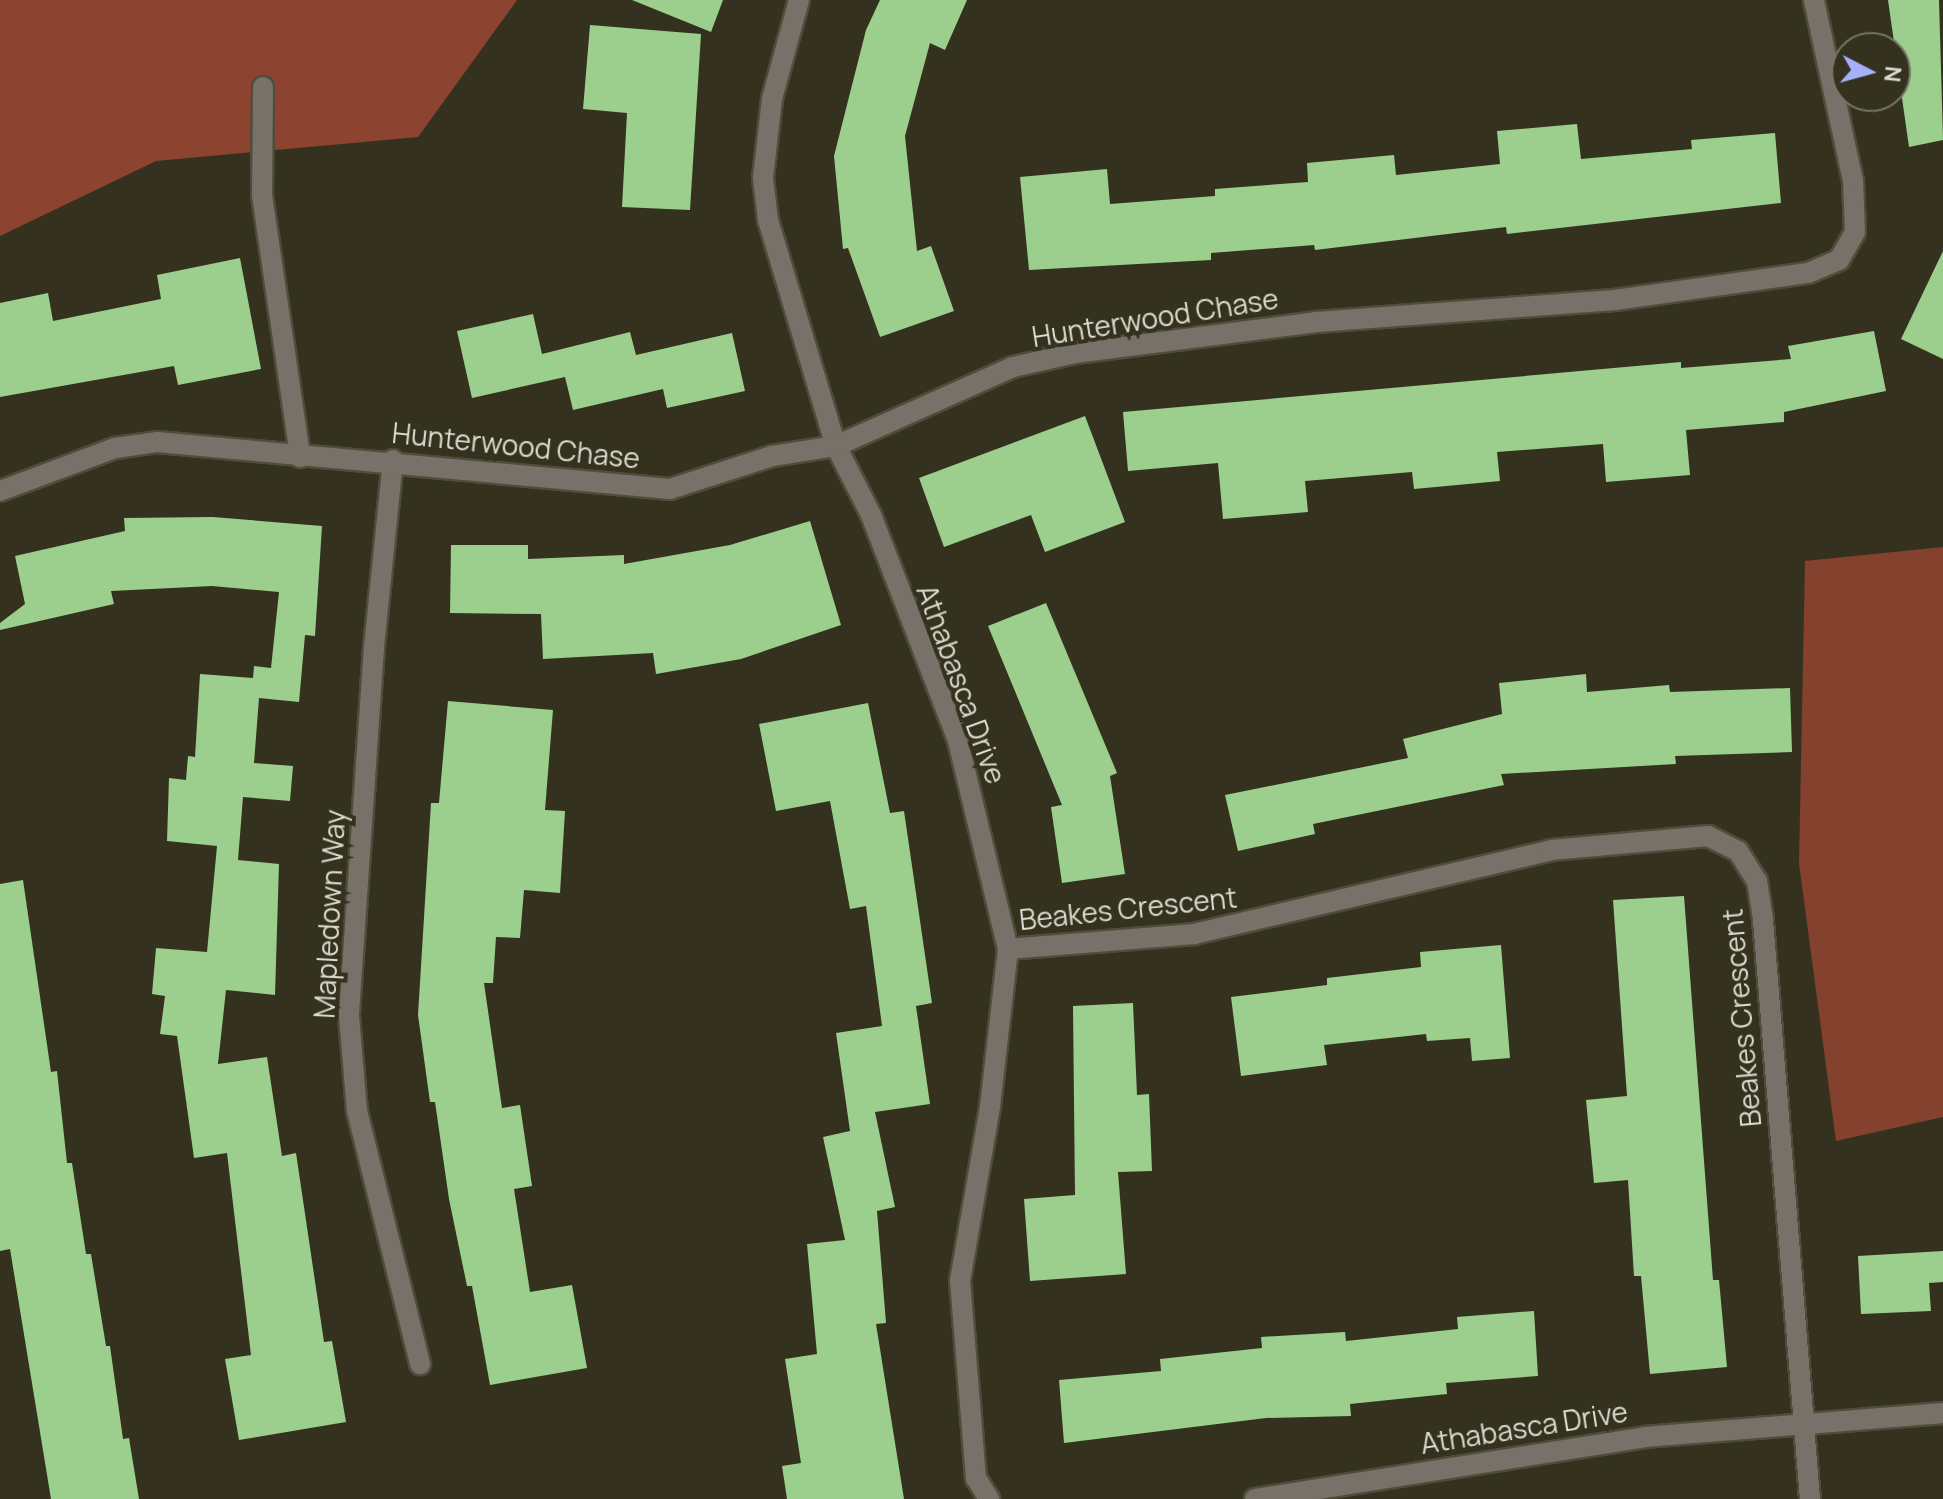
<!DOCTYPE html>
<style>
body{margin:0}
#map{position:relative;width:1943px;height:1499px;overflow:hidden;background:#34321e;font-family:Manrope,sans-serif}
div>[style]{position:absolute}
.green>*{inset:0;background:#84412e}
.forest>*{inset:0;background:#8c4431}
.building>*{inset:0;background:#9ccf8e}
.roads{filter:drop-shadow(2px 0 #4f4d3a) drop-shadow(-2px 0 #4f4d3a) drop-shadow(0 2px #4f4d3a) drop-shadow(0 -2px #4f4d3a)}
.minor>*{height:20px;margin:-10px;padding:0 10px;transform-origin:10px;border-radius:10px;background:#787169}
span{translate:-50% -50%;white-space:nowrap;text-align:center;line-height:1.15;-webkit-text-stroke:8px #34321e;paint-order:stroke}
.street-label{font-size:28px;color:#dadace}
.north{position:absolute;left:1831px;top:32px;width:80px;height:80px;box-sizing:border-box;background:#34321e;border:2px solid #767564;border-radius:50%;rotate:96deg;font-size:22px;font-weight:700;line-height:32px;text-align:center;color:#dadace}
.north::after{content:'';display:block;margin:auto;width:28px;height:36px;background:#a5b1fc;clip-path:polygon(50% 0,100% 100%,50% 72%,0 100%)}
</style>
<div id="map">
<div class="green">
<i style="clip-path:polygon(1943px 547px,1943px 1117px,1836px 1141px,1799px 863px,1805px 561px)"></i>
</div>
<div class="forest">
<i style="clip-path:polygon(0 0,517px 0,418px 137px,156px 161px,0 236px)"></i>
</div>
<div class="building">
<i style="clip-path:polygon(632px 0,723px 0,711px 32px)"></i>
<i style="clip-path:polygon(880px 0,967px 0,945px 50px,930px 43px,905px 136px,917px 251px,931px 246px,954px 311px,880px 337px,848px 248px,843px 249px,834px 156px,866px 30px)"></i>
<i style="clip-path:polygon(1888px 0,1939px 0,1943px 140px,1909px 147px)"></i>
<i style="clip-path:polygon(590px 25px,701px 34px,690px 210px,622px 207px,627px 113px,583px 109px)"></i>
<i style="clip-path:polygon(1577px 124px,1581px 159px,1692px 149px,1691px 140px,1775px 133px,1781px 203px,1507px 234px,1506px 227px,1315px 250px,1314px 245px,1211px 253px,1211px 260px,1029px 270px,1020px 177px,1107px 169px,1110px 204px,1215px 196px,1215px 189px,1308px 182px,1307px 163px,1394px 155px,1396px 175px,1500px 164px,1497px 131px)"></i>
<i style="clip-path:polygon(1943px 251px,1943px 359px,1901px 339px)"></i>
<i style="clip-path:polygon(240px 258px,261px 369px,178px 385px,174px 366px,0 397px,0 303px,48px 293px,53px 321px,161px 299px,157px 275px)"></i>
<i style="clip-path:polygon(533px 314px,542px 354px,630px 332px,636px 355px,732px 333px,745px 391px,667px 408px,663px 389px,573px 410px,565px 377px,472px 398px,457px 331px)"></i>
<i style="clip-path:polygon(1874px 331px,1886px 391px,1784px 412px,1784px 422px,1686px 430px,1690px 475px,1606px 482px,1603px 444px,1497px 452px,1500px 481px,1414px 489px,1412px 472px,1305px 481px,1308px 512px,1223px 519px,1218px 463px,1128px 471px,1123px 412px,1681px 362px,1681px 368px,1791px 359px,1788px 346px)"></i>
<i style="clip-path:polygon(1085px 416px,1125px 522px,1045px 552px,1031px 515px,944px 547px,919px 478px)"></i>
<i style="clip-path:polygon(213px 517px,322px 526px,315px 636px,305px 635px,299px 702px,259px 698px,254px 763px,293px 766px,290px 801px,243px 797px,238px 860px,279px 864px,275px 995px,226px 990px,218px 1064px,267px 1057px,282px 1156px,296px 1153px,324px 1342px,332px 1341px,346px 1422px,239px 1440px,225px 1359px,251px 1355px,227px 1153px,194px 1158px,177px 1036px,160px 1034px,165px 996px,152px 994px,156px 948px,207px 952px,217px 846px,167px 841px,169px 778px,186px 780px,188px 756px,195px 757px,200px 674px,253px 678px,254px 666px,271px 668px,279px 592px,212px 586px,111px 591px,114px 604px,0 630px,0 623px,25px 604px,15px 556px,125px 531px,124px 518px)"></i>
<i style="clip-path:polygon(810px 521px,841px 625px,741px 659px,656px 674px,653px 653px,543px 659px,541px 614px,450px 613px,451px 545px,528px 545px,528px 559px,624px 555px,624px 564px,730px 545px)"></i>
<i style="clip-path:polygon(1046px 603px,1117px 773px,1110px 776px,1125px 874px,1062px 883px,1051px 807px,1062px 805px,988px 626px)"></i>
<i style="clip-path:polygon(1586px 674px,1587px 692px,1669px 685px,1670px 692px,1790px 688px,1792px 752px,1675px 756px,1676px 764px,1501px 774px,1504px 785px,1313px 824px,1315px 834px,1238px 851px,1225px 795px,1408px 758px,1403px 739px,1502px 714px,1499px 683px)"></i>
<i style="clip-path:polygon(448px 701px,553px 710px,545px 810px,565px 811px,560px 893px,524px 890px,520px 938px,496px 937px,493px 983px,484px 983px,502px 1108px,520px 1105px,532px 1186px,514px 1189px,530px 1292px,572px 1285px,587px 1368px,490px 1385px,472px 1286px,467px 1286px,449px 1199px,435px 1102px,430px 1102px,418px 1015px,431px 803px,439px 803px)"></i>
<i style="clip-path:polygon(868px 703px,890px 813px,904px 811px,932px 1003px,916px 1006px,930px 1104px,875px 1112px,895px 1207px,877px 1211px,886px 1323px,876px 1324px,904px 1499px,787px 1499px,782px 1466px,801px 1463px,785px 1359px,817px 1354px,807px 1244px,845px 1240px,823px 1137px,850px 1131px,836px 1033px,882px 1026px,866px 906px,850px 909px,830px 801px,776px 811px,759px 724px)"></i>
<i style="clip-path:polygon(23px 880px,51px 1072px,57px 1071px,67px 1163px,72px 1163px,86px 1254px,91px 1254px,106px 1346px,110px 1346px,123px 1439px,129px 1438px,139px 1499px,51px 1499px,10px 1249px,0 1251px,0 884px)"></i>
<i style="clip-path:polygon(1684px 896px,1713px 1280px,1719px 1280px,1727px 1367px,1650px 1374px,1641px 1276px,1634px 1276px,1628px 1180px,1594px 1183px,1586px 1100px,1627px 1096px,1613px 900px)"></i>
<i style="clip-path:polygon(1501px 945px,1510px 1058px,1472px 1061px,1470px 1038px,1427px 1041px,1426px 1034px,1324px 1045px,1327px 1065px,1241px 1076px,1231px 997px,1327px 985px,1327px 978px,1421px 967px,1420px 952px)"></i>
<i style="clip-path:polygon(1133px 1003px,1137px 1095px,1149px 1094px,1152px 1171px,1118px 1172px,1126px 1274px,1030px 1281px,1024px 1199px,1075px 1195px,1073px 1006px)"></i>
<i style="clip-path:polygon(1943px 1251px,1943px 1282px,1929px 1283px,1931px 1311px,1861px 1314px,1858px 1256px)"></i>
<i style="clip-path:polygon(1534px 1311px,1538px 1376px,1446px 1383px,1447px 1394px,1350px 1404px,1351px 1416px,1266px 1418px,1064px 1443px,1059px 1380px,1161px 1371px,1160px 1359px,1262px 1348px,1261px 1337px,1345px 1332px,1346px 1341px,1458px 1329px,1457px 1317px)"></i>
</div>
<div class="roads">
<div class="minor">
<i style="left:799px;top:0;width:103px;rotate:105.3deg"></i>
<i style="left:772px;top:99px;width:80px;rotate:96.5deg"></i>
<i style="left:763px;top:178px;width:42px;rotate:83.2deg"></i>
<i style="left:768px;top:220px;width:236px;rotate:73.3deg"></i>
<i style="left:836px;top:446px;width:77px;rotate:63.1deg"></i>
<i style="left:871px;top:515px;width:242px;rotate:68.9deg"></i>
<i style="left:958px;top:741px;width:214px;rotate:76.5deg"></i>
<i style="left:1008px;top:949px;width:159px;rotate:96.5deg"></i>
<i style="left:990px;top:1107px;width:176px;rotate:99.8deg"></i>
<i style="left:960px;top:1280px;width:199px;rotate:85.4deg"></i>
<i style="left:976px;top:1478px;width:25px;rotate:58deg"></i>
<i style="left:263px;top:87px;width:108px;rotate:90.5deg"></i>
<i style="left:262px;top:195px;width:265px;rotate:81.7deg"></i>
<i style="left:393px;top:460px;width:188px;rotate:95.8deg"></i>
<i style="left:374px;top:647px;width:370px;rotate:93.9deg"></i>
<i style="left:349px;top:1016px;width:95px;rotate:85.2deg"></i>
<i style="left:357px;top:1111px;width:261px;rotate:76deg"></i>
<i style="left:0;top:491px;width:123px;rotate:-20.5deg"></i>
<i style="left:115px;top:448px;width:42px;rotate:-8.1deg"></i>
<i style="left:157px;top:442px;width:515px;rotate:5.23deg"></i>
<i style="left:670px;top:489px;width:107px;rotate:-17.9deg"></i>
<i style="left:772px;top:456px;width:65px;rotate:-8.9deg"></i>
<i style="left:836px;top:446px;width:194px;rotate:-24.1deg"></i>
<i style="left:1013px;top:367px;width:64px;rotate:-12.7deg"></i>
<i style="left:1075px;top:353px;width:243px;rotate:-7.3deg"></i>
<i style="left:1316px;top:322px;width:300px;rotate:-4.2deg"></i>
<i style="left:1615px;top:300px;width:195px;rotate:-8deg"></i>
<i style="left:1808px;top:273px;width:34px;rotate:-23deg"></i>
<i style="left:1839px;top:260px;width:32px;rotate:-60deg"></i>
<i style="left:1855px;top:232px;width:51px;rotate:-92.2deg"></i>
<i style="left:1853px;top:181px;width:185px;rotate:-102.2deg"></i>
<i style="left:1008px;top:949px;width:187px;rotate:-4.6deg"></i>
<i style="left:1194px;top:934px;width:367px;rotate:-13.2deg"></i>
<i style="left:1551px;top:850px;width:158px;rotate:-5.1deg"></i>
<i style="left:1708px;top:836px;width:34px;rotate:27deg"></i>
<i style="left:1738px;top:851px;width:36px;rotate:58deg"></i>
<i style="left:1757px;top:881px;width:39px;rotate:81deg"></i>
<i style="left:1763px;top:920px;width:581px;rotate:85.36deg"></i>
<i style="left:1255px;top:1499px;width:395px;rotate:-9deg"></i>
<i style="left:1645px;top:1437px;width:299px;rotate:-4.6deg"></i>
</div>
</div>
<div class="street-label">
<span style="left:1155px;top:317px;rotate:-9deg">Hunterwood Chase</span>
<span style="left:516px;top:445px;rotate:6deg">Hunterwood Chase</span>
<span style="left:962px;top:684px;rotate:70deg">Athabasca Drive</span>
<span style="left:1128px;top:908px;rotate:-6deg">Beakes Crescent</span>
<span style="left:329px;top:914px;rotate:-87deg">Mapledown Way</span>
<span style="left:1741px;top:1018px;rotate:-95deg">Beakes Crescent</span>
<span style="left:1524px;top:1427px;rotate:-9deg">Athabasca Drive</span>
</div>
<div class="north">N</div>
</div>
